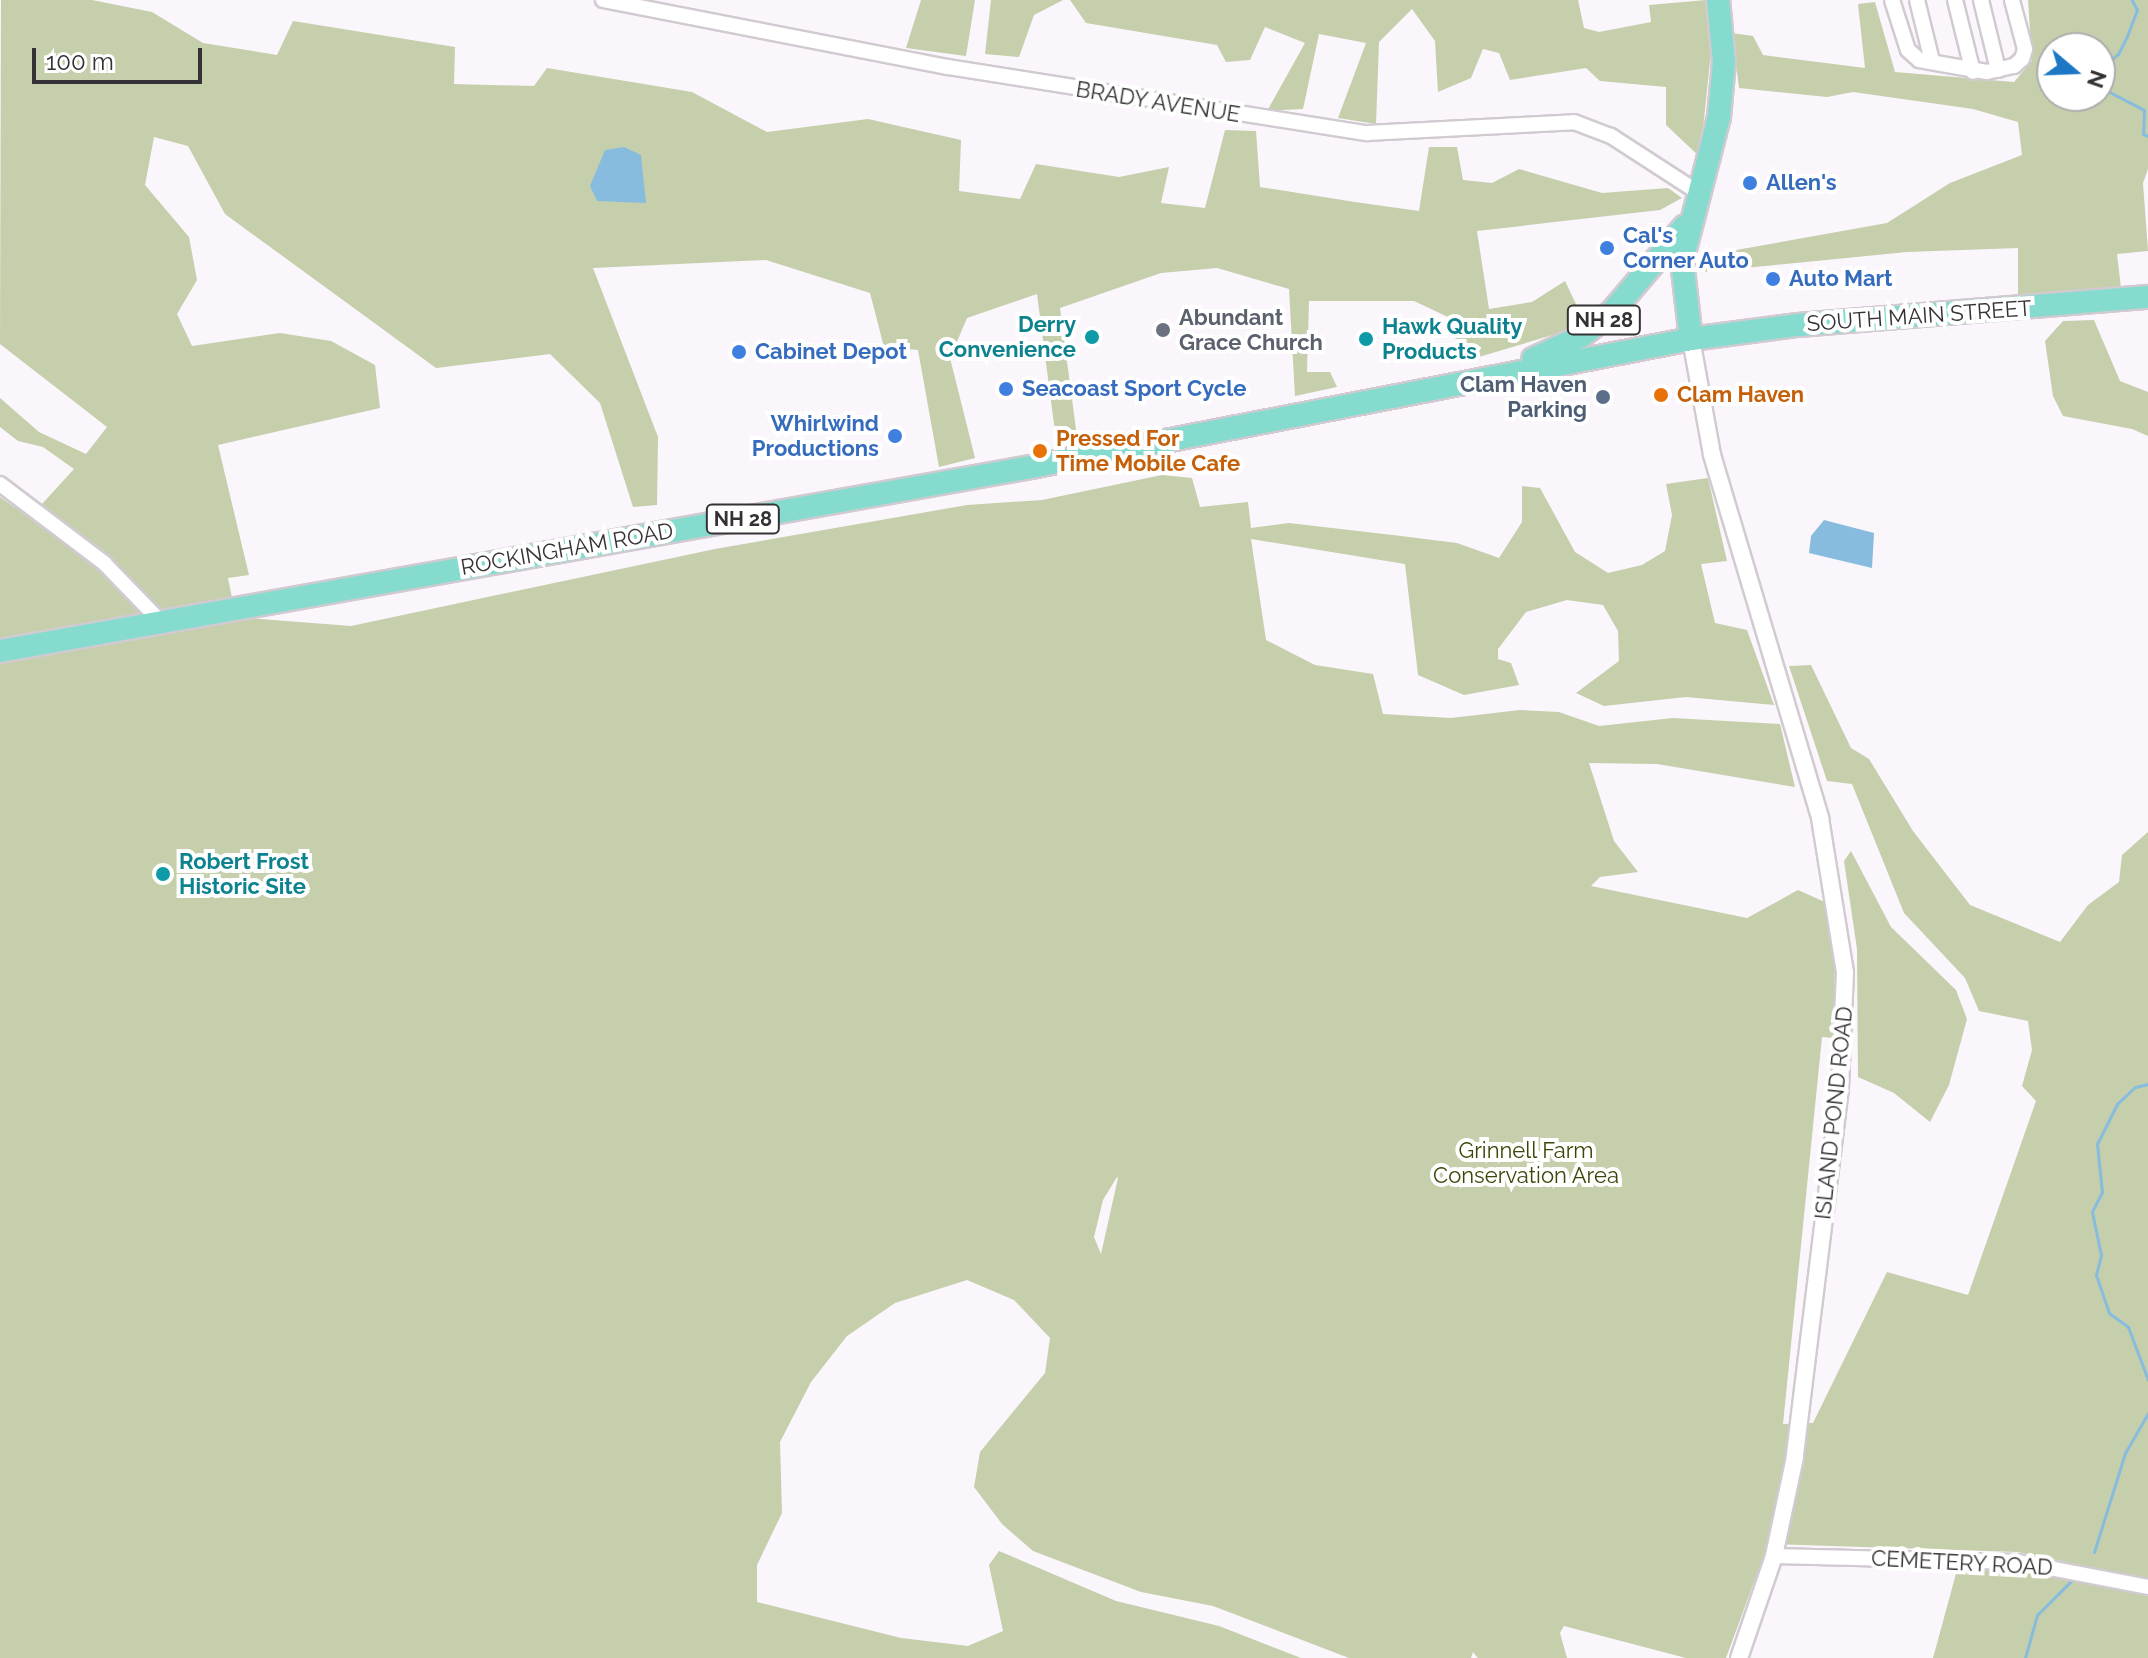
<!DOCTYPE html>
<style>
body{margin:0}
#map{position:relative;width:2148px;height:1658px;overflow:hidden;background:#fbf5fc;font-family:Raleway,sans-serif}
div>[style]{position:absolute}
.green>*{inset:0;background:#c6cfab}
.water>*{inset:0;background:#87bcdf}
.stream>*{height:3px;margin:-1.5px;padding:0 1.5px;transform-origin:1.5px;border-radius:1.5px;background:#87bcdf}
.roads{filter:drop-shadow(2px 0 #d1cbd1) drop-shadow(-2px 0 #d1cbd1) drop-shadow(0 2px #d1cbd1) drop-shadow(0 -2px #d1cbd1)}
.minor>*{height:14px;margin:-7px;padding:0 7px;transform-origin:7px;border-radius:7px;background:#fff}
.tertiary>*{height:16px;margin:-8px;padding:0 8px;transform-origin:8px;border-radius:8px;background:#fff}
.primary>*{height:22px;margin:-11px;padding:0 11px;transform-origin:11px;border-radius:11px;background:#85dcce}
.dots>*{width:22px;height:22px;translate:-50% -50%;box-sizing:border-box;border:4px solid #fff;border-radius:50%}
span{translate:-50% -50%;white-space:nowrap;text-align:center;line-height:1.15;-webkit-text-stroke:8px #fff;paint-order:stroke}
.shield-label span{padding:2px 6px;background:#fff;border:2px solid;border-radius:6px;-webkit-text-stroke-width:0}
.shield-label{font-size:20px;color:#353235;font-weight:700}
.street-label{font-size:22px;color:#353235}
.shop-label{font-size:22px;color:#366cbe;font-weight:700}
.left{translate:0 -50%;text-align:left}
.right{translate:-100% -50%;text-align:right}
.worship-label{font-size:22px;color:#5b616d;font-weight:700}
.culture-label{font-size:22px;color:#0d838f;font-weight:700}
.service-label{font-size:22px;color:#4e5e75;font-weight:700}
.food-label{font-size:22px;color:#c56008;font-weight:700}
.park-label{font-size:22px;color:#3c4606}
.north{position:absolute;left:2036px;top:32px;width:80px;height:80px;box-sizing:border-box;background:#fff;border:2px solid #aeadae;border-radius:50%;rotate:109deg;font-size:22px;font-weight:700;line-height:32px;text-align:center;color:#353235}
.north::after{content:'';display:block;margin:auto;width:28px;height:36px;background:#1c77c4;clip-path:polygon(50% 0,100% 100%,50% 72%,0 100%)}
.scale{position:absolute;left:32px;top:48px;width:170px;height:36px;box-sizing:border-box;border:4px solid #353235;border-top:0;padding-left:10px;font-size:24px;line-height:28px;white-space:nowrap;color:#353235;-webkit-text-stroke:6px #fff;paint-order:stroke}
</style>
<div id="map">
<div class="green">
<i style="clip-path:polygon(evenodd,1px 0,92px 0,152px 12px,203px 43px,277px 55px,293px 21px,455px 47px,454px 84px,534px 86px,547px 68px,692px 92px,767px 132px,868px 119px,961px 140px,959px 191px,1020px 199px,1036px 164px,1119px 177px,1169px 167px,1161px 203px,1205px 208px,1225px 130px,1256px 131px,1260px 187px,1355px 202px,1419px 211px,1429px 147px,1457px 147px,1463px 180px,1492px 183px,1519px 169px,1602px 193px,1668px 188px,1682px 198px,1660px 210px,1477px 231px,1489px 309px,1532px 302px,1565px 281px,1586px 325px,1462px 362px,1450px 318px,1414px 301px,1309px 301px,1307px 372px,1330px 372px,1337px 387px,1295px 396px,1289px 289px,1217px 268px,1161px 273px,1060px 308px,1077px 437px,1057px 447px,1037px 294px,967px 318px,950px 358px,975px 458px,939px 467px,918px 350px,884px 347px,870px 293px,766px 260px,593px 268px,658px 437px,657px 505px,633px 507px,600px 403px,550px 354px,436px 368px,225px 214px,188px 146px,154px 137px,145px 185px,189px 237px,197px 280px,177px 314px,192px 346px,280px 333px,331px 341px,375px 365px,380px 408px,218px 445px,249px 575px,228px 578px,236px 617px,351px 626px,715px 549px,967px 505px,1042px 500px,1162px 475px,1192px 478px,1200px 507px,1248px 502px,1251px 528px,1289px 523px,1401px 536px,1457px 543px,1499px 558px,1522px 522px,1522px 486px,1540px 488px,1575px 552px,1608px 573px,1642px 565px,1665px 551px,1672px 515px,1666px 484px,1708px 478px,1727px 561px,1701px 564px,1715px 623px,1747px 630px,1774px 705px,1686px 697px,1604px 706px,1576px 693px,1619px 661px,1618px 631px,1603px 605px,1567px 600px,1526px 612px,1498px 649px,1498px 659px,1511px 663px,1519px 685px,1464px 695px,1418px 675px,1405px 564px,1251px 539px,1266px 640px,1315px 665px,1373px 674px,1383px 714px,1451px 718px,1520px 710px,1559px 712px,1599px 726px,1673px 718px,1780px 724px,1795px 787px,1657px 764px,1589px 763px,1614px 841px,1638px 872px,1600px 877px,1591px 886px,1747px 918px,1798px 890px,1827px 903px,1835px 965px,1833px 1038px,1822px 1037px,1783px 1424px,1813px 1423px,1887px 1272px,1968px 1295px,2036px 1101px,2022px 1086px,2032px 1050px,2028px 1021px,1979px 1011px,1965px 978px,1904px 913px,1852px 784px,1827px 781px,1789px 666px,1811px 665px,1851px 748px,1869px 759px,1913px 831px,1970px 905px,2060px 942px,2088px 905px,2119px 882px,2122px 855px,2148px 832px,2148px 1579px,2017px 1552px,1768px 1544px,1726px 1658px,1686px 1658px,1564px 1626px,1560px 1633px,1567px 1658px,1478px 1658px,1473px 1652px,1471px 1658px,1349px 1658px,1213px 1606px,1141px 1592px,1033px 1551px,1002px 1524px,974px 1487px,980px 1452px,1045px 1373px,1050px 1338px,1014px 1300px,967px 1280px,895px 1303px,847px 1336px,811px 1382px,780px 1442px,782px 1513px,757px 1565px,757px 1602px,901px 1638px,968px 1646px,1003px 1631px,989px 1565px,999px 1551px,1116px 1601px,1219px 1626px,1301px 1658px,0 1658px,0 497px,30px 518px,46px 508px,42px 504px,74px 469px,43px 447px,18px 441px,0 427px,0 398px,39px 432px,86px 454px,107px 427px,0 344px,1px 0,1117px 1177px,1118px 1178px,1101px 1254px,1094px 1237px,1103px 1200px,1117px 1177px)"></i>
<i style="clip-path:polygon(921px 0,975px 0,966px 56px,906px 48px)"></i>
<i style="clip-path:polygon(991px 0,1063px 0,1034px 15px,1019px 57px,985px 54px)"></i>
<i style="clip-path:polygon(1070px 0,1578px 0,1584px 28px,1599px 32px,1651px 22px,1649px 5px,1706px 0,1711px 52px,1700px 157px,1666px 125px,1666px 87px,1600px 81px,1586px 68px,1510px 80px,1499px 53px,1483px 49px,1471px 78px,1438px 92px,1435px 41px,1412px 9px,1379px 42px,1376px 124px,1338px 118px,1366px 43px,1319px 34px,1303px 109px,1267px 111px,1305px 43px,1265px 27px,1250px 60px,1226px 62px,1217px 45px,1086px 23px)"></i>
<i style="clip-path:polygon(evenodd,2028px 0,2148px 0,2148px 169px,2143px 183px,2148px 251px,2117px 254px,2121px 288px,2018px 296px,2018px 248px,1907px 252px,1704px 272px,1714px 254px,1887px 223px,1950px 183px,2022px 155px,2018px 122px,1973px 109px,1853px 92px,1827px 97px,1739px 88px,1732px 33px,1753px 36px,1763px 55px,1865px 68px,1858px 4px,1875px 2px,1895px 72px,2014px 82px,2032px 61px,2028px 0,2052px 48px,2100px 48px,2100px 96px,2052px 96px,2052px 48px)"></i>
<i style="clip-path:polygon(2094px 320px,2120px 381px,2148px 392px,2148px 436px,2132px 429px,2063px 416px,2053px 396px,2045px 341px,2063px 321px)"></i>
<i style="clip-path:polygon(1851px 851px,1891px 927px,1956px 990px,1967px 1019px,1949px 1085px,1930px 1122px,1894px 1093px,1858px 1077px,1857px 949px,1844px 861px)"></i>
<i style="clip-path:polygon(2013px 1567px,2148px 1596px,2148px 1658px,1933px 1658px,1957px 1570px)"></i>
</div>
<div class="water">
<i style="clip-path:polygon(624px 147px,641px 155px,646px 203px,597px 201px,590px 186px,605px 150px)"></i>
<i style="clip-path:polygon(1824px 520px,1874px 533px,1872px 568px,1809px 553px,1811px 536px)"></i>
</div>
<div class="stream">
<i style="left:2100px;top:69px;width:23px;rotate:-40deg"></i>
<i style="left:2118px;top:54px;width:20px;rotate:-63deg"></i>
<i style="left:2127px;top:36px;width:28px;rotate:-69deg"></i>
<i style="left:2137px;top:10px;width:11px;rotate:-117deg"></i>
<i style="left:2100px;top:87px;width:50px;rotate:27.6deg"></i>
<i style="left:2144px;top:110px;width:24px;rotate:92deg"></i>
<i style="left:2143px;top:134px;width:5px;rotate:22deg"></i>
<i style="left:2148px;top:1084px;width:13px;rotate:167deg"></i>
<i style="left:2135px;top:1087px;width:25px;rotate:137deg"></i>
<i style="left:2117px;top:1104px;width:45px;rotate:116.6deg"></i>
<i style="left:2097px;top:1144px;width:48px;rotate:84.1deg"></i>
<i style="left:2102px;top:1192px;width:22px;rotate:117deg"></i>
<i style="left:2092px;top:1212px;width:44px;rotate:78.2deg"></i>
<i style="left:2101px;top:1255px;width:21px;rotate:104deg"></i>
<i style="left:2096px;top:1275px;width:40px;rotate:71.1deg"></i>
<i style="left:2109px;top:1313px;width:24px;rotate:36deg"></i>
<i style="left:2128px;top:1327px;width:57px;rotate:69.3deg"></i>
<i style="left:2094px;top:1552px;width:104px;rotate:-72.6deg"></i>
<i style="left:2125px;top:1453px;width:46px;rotate:-60.1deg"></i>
<i style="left:2025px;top:1658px;width:45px;rotate:-74.4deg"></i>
<i style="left:2037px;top:1615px;width:49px;rotate:-45deg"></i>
</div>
<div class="roads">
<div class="minor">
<i style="left:603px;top:0;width:351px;rotate:11deg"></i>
<i style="left:948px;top:67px;width:424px;rotate:9deg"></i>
<i style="left:1367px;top:133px;width:207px;rotate:-3deg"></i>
<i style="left:1574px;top:122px;width:40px;rotate:21deg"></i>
<i style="left:1611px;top:136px;width:105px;rotate:32.9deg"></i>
<i style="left:1892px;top:0;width:52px;rotate:72.3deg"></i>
<i style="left:1908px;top:50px;width:15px;rotate:42deg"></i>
<i style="left:1919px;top:60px;width:69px;rotate:10deg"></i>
<i style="left:1987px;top:72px;width:28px;rotate:-13deg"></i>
<i style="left:2014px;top:66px;width:11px;rotate:-41deg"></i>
<i style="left:2022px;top:59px;width:10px;rotate:-73deg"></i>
<i style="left:2025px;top:49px;width:51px;rotate:-104.9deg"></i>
<i style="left:1917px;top:0;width:63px;rotate:76.2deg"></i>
<i style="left:1955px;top:0;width:74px;rotate:76deg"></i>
<i style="left:1981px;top:0;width:72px;rotate:76.3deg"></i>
<i style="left:0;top:484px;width:131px;rotate:37.2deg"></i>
<i style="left:104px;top:563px;width:82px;rotate:46deg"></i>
<i style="left:1774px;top:1556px;width:244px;rotate:1.4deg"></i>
<i style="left:2018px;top:1562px;width:132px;rotate:10.9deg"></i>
</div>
<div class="tertiary">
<i style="left:1691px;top:339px;width:118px;rotate:79.7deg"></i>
<i style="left:1712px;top:455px;width:379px;rotate:73.4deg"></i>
<i style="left:1820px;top:818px;width:157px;rotate:80.8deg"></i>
<i style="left:1845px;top:973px;width:115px;rotate:92.5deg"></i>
<i style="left:1840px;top:1088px;width:372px;rotate:97deg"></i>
<i style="left:1795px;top:1457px;width:101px;rotate:102deg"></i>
<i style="left:1774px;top:1556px;width:108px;rotate:108.9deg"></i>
</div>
<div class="primary">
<i style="left:1691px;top:339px;width:79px;rotate:-96.6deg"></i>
<i style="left:1682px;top:261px;width:149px;rotate:-75.6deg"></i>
<i style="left:1719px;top:117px;width:55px;rotate:-84.8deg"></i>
<i style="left:1724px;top:62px;width:62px;rotate:-95.5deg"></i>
<i style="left:1533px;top:359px;width:52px;rotate:-25.1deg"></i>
<i style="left:1580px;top:337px;width:39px;rotate:-38deg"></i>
<i style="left:1611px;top:313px;width:114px;rotate:-49.6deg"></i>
<i style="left:0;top:651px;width:1052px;rotate:-10.12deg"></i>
<i style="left:1036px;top:466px;width:667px;rotate:-10.97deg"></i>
<i style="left:1691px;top:339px;width:108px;rotate:-7.5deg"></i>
<i style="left:1798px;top:325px;width:351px;rotate:-4.6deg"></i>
</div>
</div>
<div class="dots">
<i style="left:1750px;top:183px;background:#3f7fe0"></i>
<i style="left:1607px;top:248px;background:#3f7fe0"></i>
<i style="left:1773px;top:279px;background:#3f7fe0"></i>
<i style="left:1163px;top:330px;background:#6b7280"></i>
<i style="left:1092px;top:337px;background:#0f9aa8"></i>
<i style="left:1366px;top:339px;background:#0f9aa8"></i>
<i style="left:739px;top:352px;background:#3f7fe0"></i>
<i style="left:1006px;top:389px;background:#3f7fe0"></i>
<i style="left:1661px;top:395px;background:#e8710a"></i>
<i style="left:1603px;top:397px;background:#5c6f8a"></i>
<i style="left:895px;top:436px;background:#3f7fe0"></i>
<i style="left:1040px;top:451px;background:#e8710a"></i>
<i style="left:163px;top:874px;background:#0f9aa8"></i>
</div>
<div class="shield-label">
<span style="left:1604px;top:320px">NH 28</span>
<span style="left:743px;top:519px">NH 28</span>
</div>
<div class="street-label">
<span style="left:1158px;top:102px;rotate:9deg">BRADY AVENUE</span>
<span style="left:1919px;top:316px;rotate:-4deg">SOUTH MAIN STREET</span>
<span style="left:567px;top:549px;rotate:-10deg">ROCKINGHAM ROAD</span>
<span style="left:1834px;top:1113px;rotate:-84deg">ISLAND POND ROAD</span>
<span style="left:1962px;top:1563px;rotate:3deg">CEMETERY ROAD</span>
</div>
<div class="shop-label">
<span class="left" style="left:1766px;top:183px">Allen's</span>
<span class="left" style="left:1623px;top:248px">Cal's<br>Corner Auto</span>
<span class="left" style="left:1789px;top:279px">Auto Mart</span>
<span class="left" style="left:755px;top:352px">Cabinet Depot</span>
<span class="left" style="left:1022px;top:389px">Seacoast Sport Cycle</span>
<span class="right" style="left:879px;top:436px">Whirlwind<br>Productions</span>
</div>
<div class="worship-label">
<span class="left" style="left:1179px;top:330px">Abundant<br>Grace Church</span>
</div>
<div class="culture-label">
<span class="right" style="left:1076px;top:337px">Derry<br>Convenience</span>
<span class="left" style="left:1382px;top:339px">Hawk Quality<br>Products</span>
<span class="left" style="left:179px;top:874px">Robert Frost<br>Historic Site</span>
</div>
<div class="service-label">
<span class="right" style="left:1587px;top:397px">Clam Haven<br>Parking</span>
</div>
<div class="food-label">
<span class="left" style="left:1677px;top:395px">Clam Haven</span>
<span class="left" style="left:1056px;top:451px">Pressed For<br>Time Mobile Cafe</span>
</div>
<div class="park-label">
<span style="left:1526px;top:1163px">Grinnell Farm<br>Conservation Area</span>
</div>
<div class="north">N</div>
<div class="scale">100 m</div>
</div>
